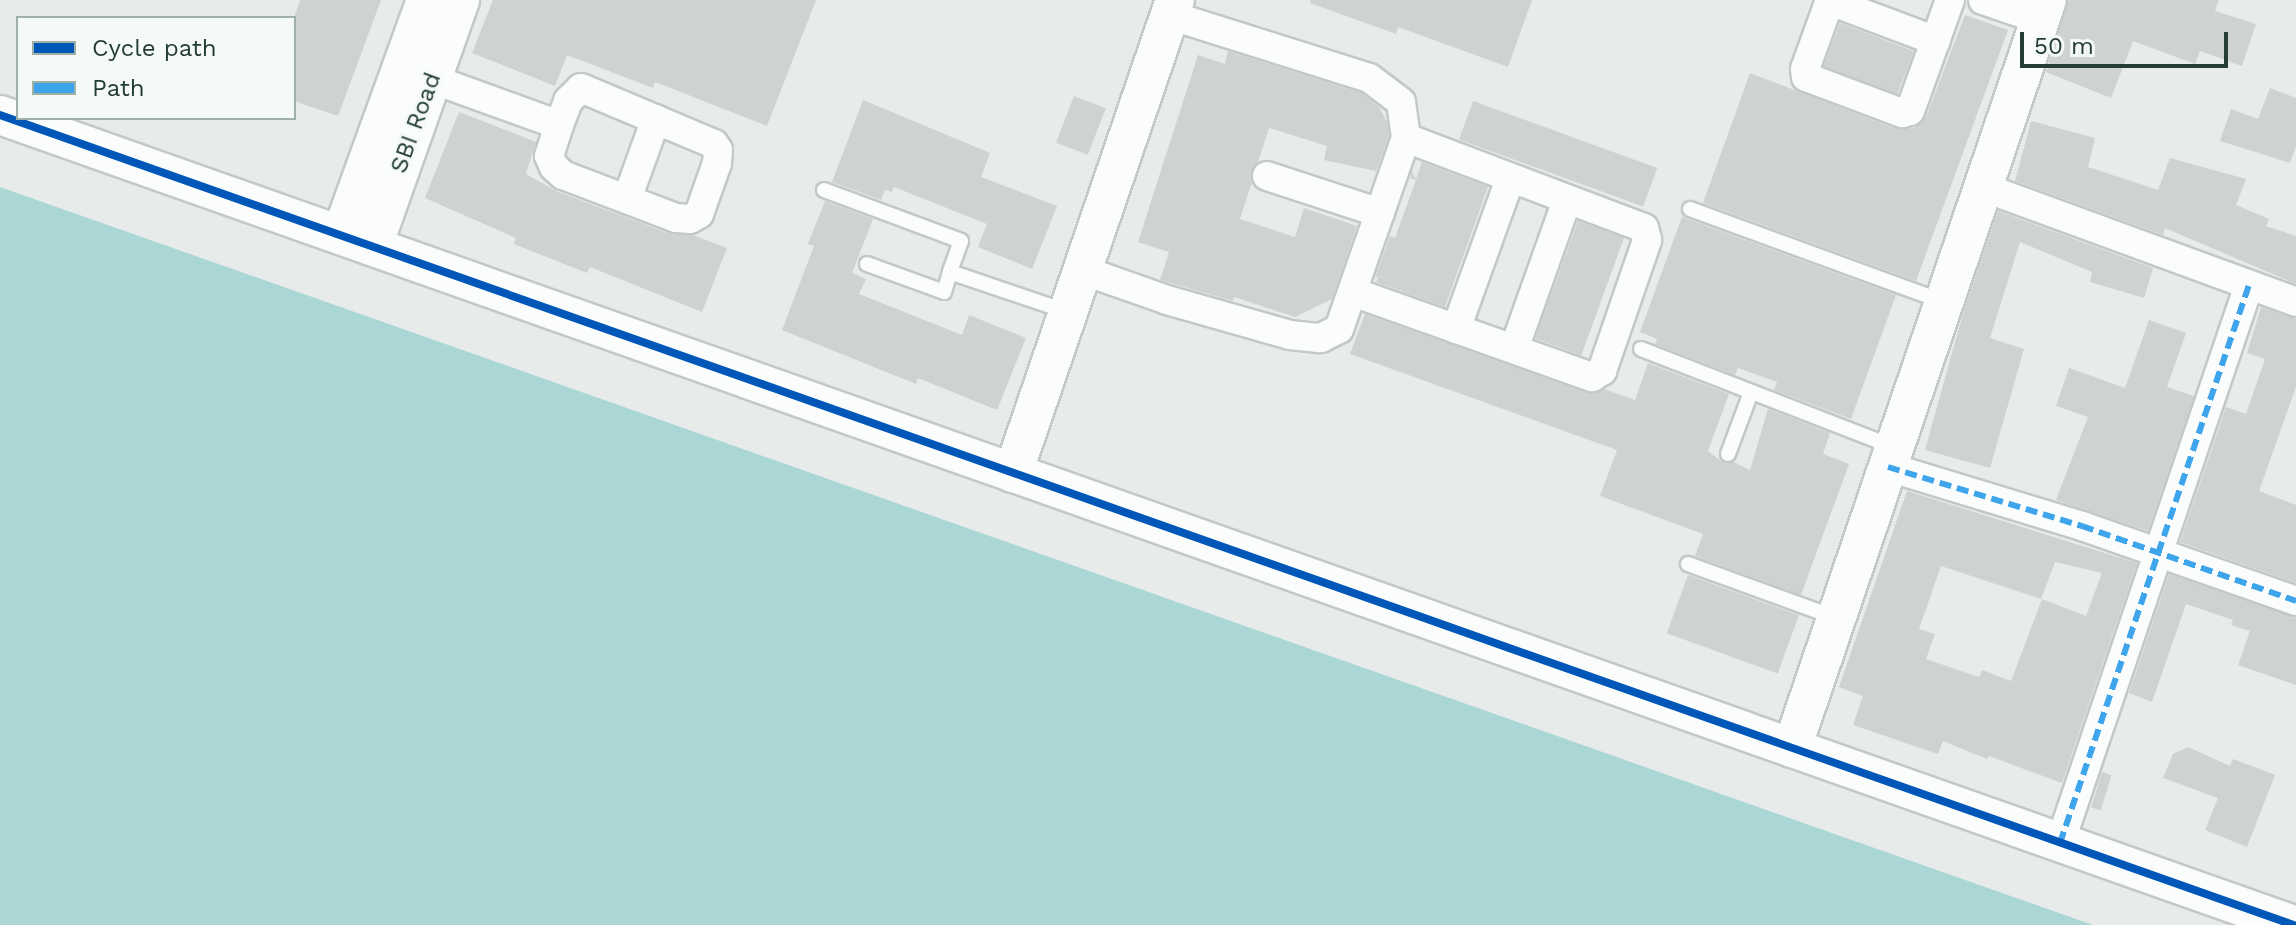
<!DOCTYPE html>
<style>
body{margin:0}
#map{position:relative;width:2296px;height:925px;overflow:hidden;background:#e7ebe9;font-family:"Work Sans",sans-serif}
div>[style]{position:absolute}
.water>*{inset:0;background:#aad7d6}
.building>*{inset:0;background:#ced2d0;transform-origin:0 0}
.roads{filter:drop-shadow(2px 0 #c4c8c6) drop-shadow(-2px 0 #c4c8c6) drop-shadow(0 2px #c4c8c6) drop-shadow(0 -2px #c4c8c6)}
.lane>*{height:14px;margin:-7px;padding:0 7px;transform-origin:7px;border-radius:7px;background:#fbfcfc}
.street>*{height:28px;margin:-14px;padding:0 14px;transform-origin:14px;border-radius:14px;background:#fbfcfc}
.secondary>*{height:38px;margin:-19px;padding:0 19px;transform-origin:19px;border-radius:19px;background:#fbfcfc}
.quiet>*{height:6px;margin-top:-3px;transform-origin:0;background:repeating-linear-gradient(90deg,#3ea4eb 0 12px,transparent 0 18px)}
.cycleway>*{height:8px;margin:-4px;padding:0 4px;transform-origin:4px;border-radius:4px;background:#0057b8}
span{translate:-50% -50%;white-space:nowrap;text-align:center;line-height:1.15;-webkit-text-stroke:6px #f5faf7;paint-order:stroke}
.street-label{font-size:24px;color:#243e33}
.legend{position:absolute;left:16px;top:16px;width:280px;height:104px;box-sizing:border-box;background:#f5faf7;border:2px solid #a1afa9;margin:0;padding:10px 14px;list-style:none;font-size:24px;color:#243e33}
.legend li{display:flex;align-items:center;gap:16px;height:40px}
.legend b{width:40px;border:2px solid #a1afa9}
.scale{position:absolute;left:2020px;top:32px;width:208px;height:36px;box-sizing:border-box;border:4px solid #243e33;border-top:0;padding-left:10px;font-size:24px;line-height:28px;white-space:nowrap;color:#243e33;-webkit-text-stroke:6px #f5faf7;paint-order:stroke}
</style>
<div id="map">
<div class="water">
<i style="clip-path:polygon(0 187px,2093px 925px,0 925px)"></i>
</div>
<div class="building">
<i style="clip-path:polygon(300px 0,381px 0,338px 116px,294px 101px,294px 18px)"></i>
<i style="clip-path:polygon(493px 0,816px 0,767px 126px,655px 82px,653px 88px,567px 55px,555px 86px,472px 53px)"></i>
<i style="clip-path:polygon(1310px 0,1532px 0,1508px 67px,1398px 27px,1396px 34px,1310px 3px)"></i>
<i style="clip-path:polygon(2068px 0,2219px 0,2215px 11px,2256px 24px,2242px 66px,2200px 51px,2195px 64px,2133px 41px,2111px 98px,2046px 72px)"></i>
<i style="clip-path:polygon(1965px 15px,2008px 30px,1916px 281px,1703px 203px,1750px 73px,1896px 129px,1914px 128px,1926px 117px)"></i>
<i style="left:1840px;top:23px;width:79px;height:46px;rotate:21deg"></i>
<i style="clip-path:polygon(1228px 51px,1361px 93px,1379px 107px,1387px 122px,1389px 136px,1376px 171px,1324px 160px,1327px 146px,1269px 128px,1258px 162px,1251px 171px,1252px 182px,1240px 219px,1295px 237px,1304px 208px,1357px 226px,1332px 299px,1295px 317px,1234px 297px,1233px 301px,1160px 280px,1169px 252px,1138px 242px,1198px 55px,1225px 64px)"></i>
<i style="clip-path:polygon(2270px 88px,2296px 98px,2296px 146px,2290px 163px,2220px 141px,2231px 109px,2258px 119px)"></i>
<i style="left:1074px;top:96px;width:34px;height:50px;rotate:21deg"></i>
<i style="clip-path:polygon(863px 100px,990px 153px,981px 177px,1057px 206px,1032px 269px,978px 247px,987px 224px,894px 187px,892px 192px,885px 190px,881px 200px,832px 182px)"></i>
<i style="left:1473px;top:101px;width:196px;height:41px;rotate:20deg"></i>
<i style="clip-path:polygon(459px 112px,536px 142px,526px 174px,556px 191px,670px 234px,693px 235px,727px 248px,702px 312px,590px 267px,587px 273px,514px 244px,516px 238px,425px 198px)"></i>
<i style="clip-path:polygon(2031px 121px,2095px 138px,2088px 167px,2158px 190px,2170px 158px,2246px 179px,2236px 205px,2269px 219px,2266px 226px,2296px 236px,2296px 284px,2165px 228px,2163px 235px,2015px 181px)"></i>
<i style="clip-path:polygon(1422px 162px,1488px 187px,1445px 307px,1376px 282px,1379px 276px,1375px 278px,1390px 236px,1395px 238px,1416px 180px,1410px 178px,1412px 171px,1416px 179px)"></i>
<i style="clip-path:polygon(825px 201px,873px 219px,852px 273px,866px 279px,859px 294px,962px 335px,969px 315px,1026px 338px,997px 410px,918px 378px,916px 384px,782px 330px,814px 246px,808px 244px)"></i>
<i style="clip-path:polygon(1998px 211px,2153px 268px,2144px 298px,2090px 282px,2092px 272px,2020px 242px,1990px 338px,2024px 349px,1990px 468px,1925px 450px,1962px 317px)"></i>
<i style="clip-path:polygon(1682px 217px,1896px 295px,1851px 419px,1774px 390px,1777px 382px,1738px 368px,1735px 375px,1655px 344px,1657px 339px,1640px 332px)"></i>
<i style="left:1578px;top:221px;width:49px;height:125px;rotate:20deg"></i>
<i style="clip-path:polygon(2261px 307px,2296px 319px,2296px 387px,2259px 491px,2296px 505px,2296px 583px,2180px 542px,2226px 407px,2246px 414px,2265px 359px,2247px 353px)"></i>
<i style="clip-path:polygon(1365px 314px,1587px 393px,1604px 389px,1635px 400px,1648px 363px,1729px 394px,1708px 451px,1724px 463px,1733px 462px,1750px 470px,1768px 409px,1830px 433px,1823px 454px,1849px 464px,1801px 595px,1695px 556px,1703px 534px,1600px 496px,1617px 450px,1350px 354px)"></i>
<i style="clip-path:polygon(2149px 320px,2186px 333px,2167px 387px,2194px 396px,2148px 531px,2056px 500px,2088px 417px,2056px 406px,2069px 368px,2125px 388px)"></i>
<i style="clip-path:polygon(evenodd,1907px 491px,2137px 563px,2062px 783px,1989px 756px,1987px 759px,1943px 741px,1938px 754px,1853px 725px,1863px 696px,1839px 687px,1907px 491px,2055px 562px,2102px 573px,2086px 616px,2042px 599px,2011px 681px,1982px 670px,1979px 677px,1926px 659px,1935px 634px,1919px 629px,1941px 566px,2041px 599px,2055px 562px)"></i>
<i style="clip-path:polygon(2169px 574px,2296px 618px,2296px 685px,2238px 665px,2250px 631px,2231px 625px,2233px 620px,2186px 604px,2152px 702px,2129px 693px)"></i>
<i style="left:1688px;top:575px;width:118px;height:62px;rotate:20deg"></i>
<i style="clip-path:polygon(2188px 747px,2230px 766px,2233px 759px,2275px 775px,2247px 847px,2205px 830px,2218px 798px,2163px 778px,2173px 754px)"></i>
<i style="left:2102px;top:772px;width:10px;height:37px;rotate:17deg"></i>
</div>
<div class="roads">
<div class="lane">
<i style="left:824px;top:190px;width:146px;rotate:20.4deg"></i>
<i style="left:961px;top:241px;width:33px;rotate:110deg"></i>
<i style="left:1690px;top:209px;width:267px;rotate:20.1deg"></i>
<i style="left:867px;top:264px;width:82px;rotate:20deg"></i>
<i style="left:944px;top:292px;width:21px;rotate:-73deg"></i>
<i style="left:950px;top:272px;width:125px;rotate:18.7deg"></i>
<i style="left:1641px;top:349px;width:271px;rotate:21.2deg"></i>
<i style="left:1728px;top:454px;width:66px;rotate:-69.6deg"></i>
<i style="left:1688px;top:564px;width:158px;rotate:20deg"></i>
</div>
<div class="street">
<i style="left:1830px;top:0;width:73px;rotate:109.9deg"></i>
<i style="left:1805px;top:69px;width:8px;rotate:83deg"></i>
<i style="left:1806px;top:77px;width:103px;rotate:20.6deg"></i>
<i style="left:1902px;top:113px;width:8px;rotate:-14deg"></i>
<i style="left:1910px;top:111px;width:118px;rotate:-70.2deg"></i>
<i style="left:1983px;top:0;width:61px;rotate:19deg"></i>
<i style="left:1830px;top:1px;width:113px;rotate:20.7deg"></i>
<i style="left:432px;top:79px;width:135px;rotate:19.9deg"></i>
<i style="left:559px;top:125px;width:26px;rotate:-69deg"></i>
<i style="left:568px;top:101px;width:18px;rotate:-45deg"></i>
<i style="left:581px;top:88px;width:144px;rotate:22.8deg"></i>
<i style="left:714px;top:144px;width:7px;rotate:56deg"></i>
<i style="left:718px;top:150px;width:13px;rotate:94deg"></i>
<i style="left:717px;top:163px;width:54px;rotate:109.4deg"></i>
<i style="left:699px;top:214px;width:10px;rotate:151deg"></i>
<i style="left:690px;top:219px;width:14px;rotate:-176deg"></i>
<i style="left:676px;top:218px;width:121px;rotate:-159.2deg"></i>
<i style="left:563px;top:175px;width:12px;rotate:-138deg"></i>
<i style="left:554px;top:167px;width:12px;rotate:-114deg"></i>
<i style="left:549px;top:156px;width:33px;rotate:-72deg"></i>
<i style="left:1267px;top:176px;width:119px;rotate:18.1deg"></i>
<i style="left:1985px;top:188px;width:331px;rotate:20.1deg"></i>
<i style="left:627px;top:199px;width:85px;rotate:-70.1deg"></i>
<i style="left:1082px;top:270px;width:90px;rotate:19.4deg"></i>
<i style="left:1167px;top:300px;width:128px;rotate:15.9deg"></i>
<i style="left:1290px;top:335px;width:31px;rotate:6deg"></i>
<i style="left:1321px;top:338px;width:20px;rotate:-27deg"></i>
<i style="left:1339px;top:329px;width:202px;rotate:-70.7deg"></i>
<i style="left:1406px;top:138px;width:36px;rotate:-98deg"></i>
<i style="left:1401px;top:102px;width:40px;rotate:-143deg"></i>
<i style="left:1369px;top:78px;width:210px;rotate:-162.5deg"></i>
<i style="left:1353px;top:292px;width:254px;rotate:19.6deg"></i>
<i style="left:1592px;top:377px;width:12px;rotate:-31deg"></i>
<i style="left:1602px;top:371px;width:139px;rotate:-71deg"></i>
<i style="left:1647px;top:240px;width:12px;rotate:-104deg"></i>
<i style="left:1644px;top:228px;width:254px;rotate:-159.3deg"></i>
<i style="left:1456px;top:329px;width:159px;rotate:-70.2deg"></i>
<i style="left:1514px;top:349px;width:158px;rotate:-70.4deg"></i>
<i style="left:1888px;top:467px;width:203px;rotate:16.9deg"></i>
<i style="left:2082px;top:526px;width:227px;rotate:19.3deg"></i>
<i style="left:2060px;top:843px;width:589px;rotate:-71.29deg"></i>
</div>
<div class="secondary">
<i style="left:0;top:115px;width:2433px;rotate:19.45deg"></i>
<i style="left:341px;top:235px;width:250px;rotate:-70.1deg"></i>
<i style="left:373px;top:246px;width:261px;rotate:-70.5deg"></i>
<i style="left:1013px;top:473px;width:500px;rotate:-71.1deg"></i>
<i style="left:1792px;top:748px;width:790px;rotate:-71.18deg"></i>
</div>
</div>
<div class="quiet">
<i style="left:1888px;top:467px;width:203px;rotate:16.9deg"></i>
<i style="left:2082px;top:526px;width:227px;rotate:19.3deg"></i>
<i style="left:2060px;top:843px;width:589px;rotate:-71.29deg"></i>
</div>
<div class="cycleway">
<i style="left:0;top:115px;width:2433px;rotate:19.45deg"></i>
</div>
<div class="street-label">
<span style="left:416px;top:123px;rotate:-70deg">SBI Road</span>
</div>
<ul class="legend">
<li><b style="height:10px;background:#0057b8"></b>Cycle path</li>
<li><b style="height:10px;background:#3ea4eb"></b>Path</li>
</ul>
<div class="scale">50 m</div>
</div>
